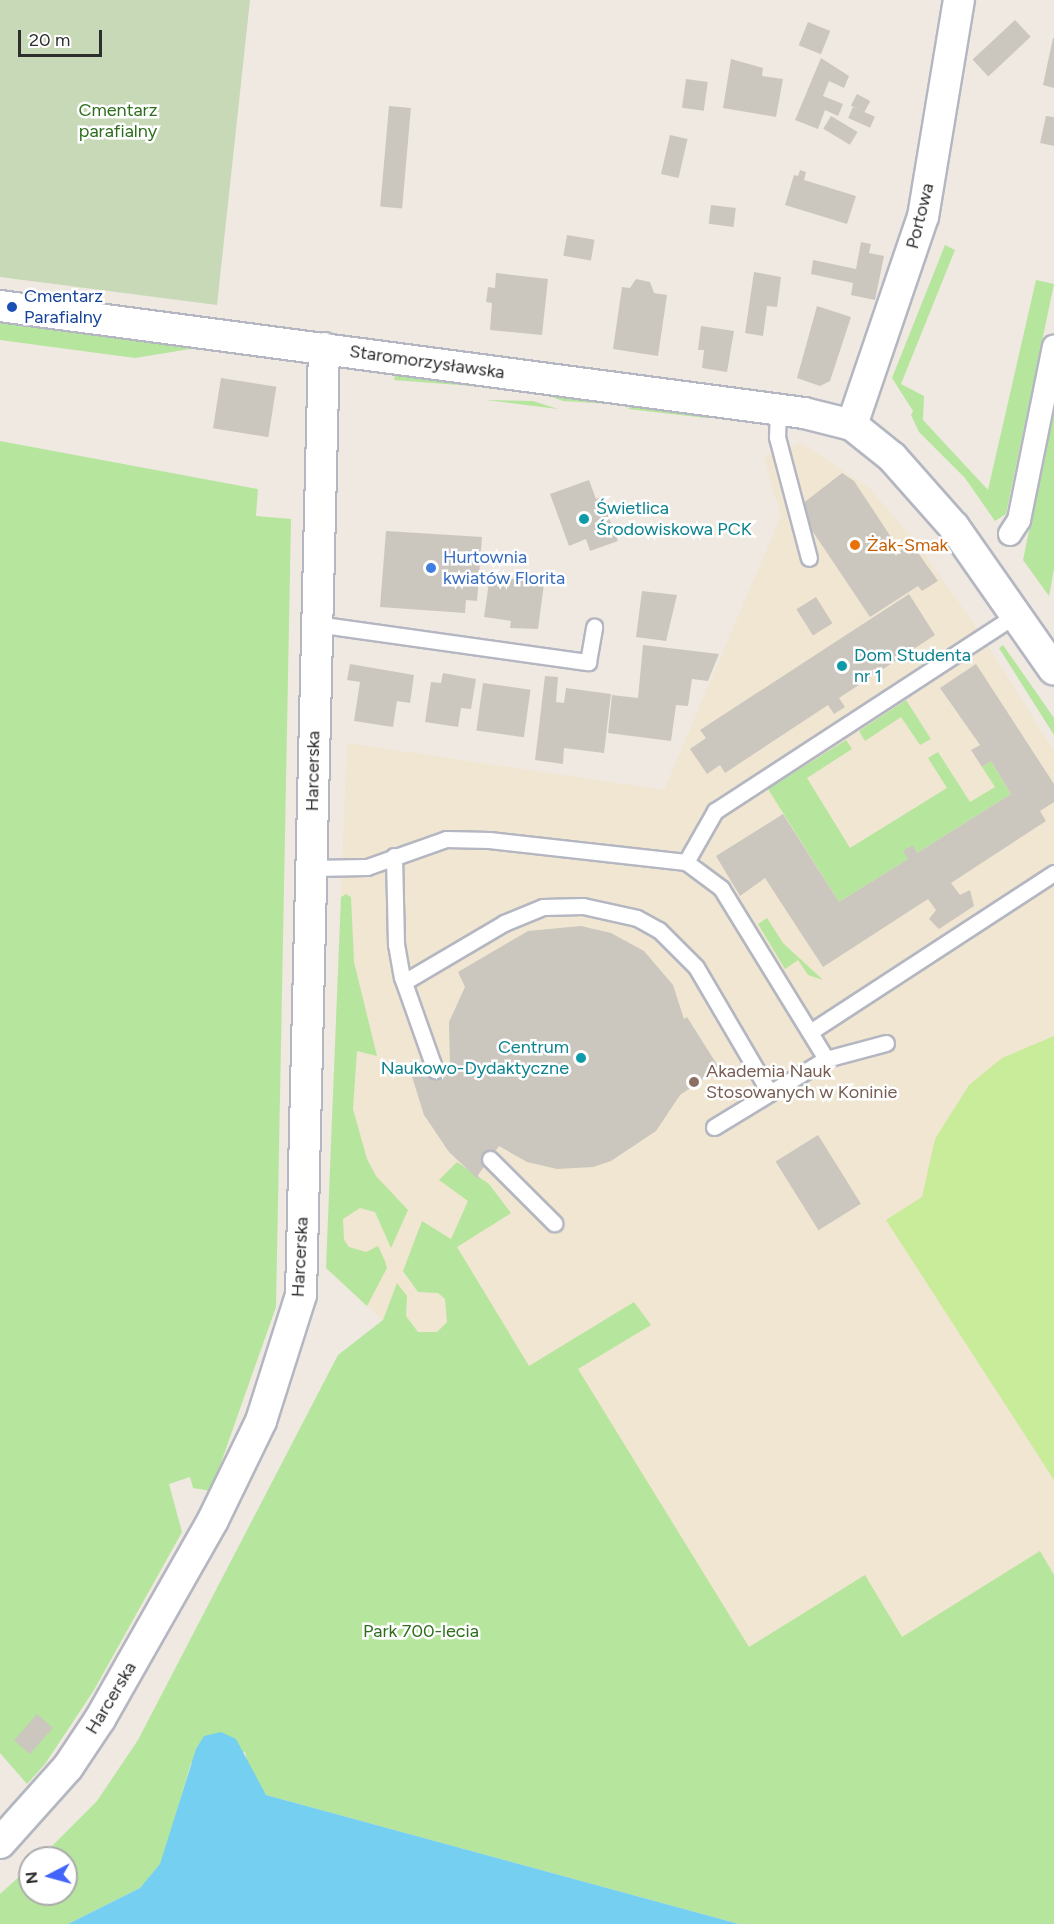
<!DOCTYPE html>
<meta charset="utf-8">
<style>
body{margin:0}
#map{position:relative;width:1054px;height:1924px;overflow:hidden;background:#efe9e1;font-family:Figtree,sans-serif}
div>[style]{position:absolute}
.education>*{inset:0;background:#f0e6d1}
.green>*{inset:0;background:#b6e59e}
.cemetery>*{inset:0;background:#c8d9b8}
.pitch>*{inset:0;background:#c9ec9a}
.water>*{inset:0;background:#75cff0}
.building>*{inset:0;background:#cbc7bf;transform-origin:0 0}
.roads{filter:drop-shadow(2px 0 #b4b7c1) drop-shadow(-2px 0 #b4b7c1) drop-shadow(0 2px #b4b7c1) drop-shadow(0 -2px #b4b7c1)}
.service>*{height:15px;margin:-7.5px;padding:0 7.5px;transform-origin:7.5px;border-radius:7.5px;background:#fff}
.pedestrian>*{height:22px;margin:-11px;padding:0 11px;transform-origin:11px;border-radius:11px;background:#fff}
.minor>*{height:30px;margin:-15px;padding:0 15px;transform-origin:15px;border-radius:15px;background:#fff}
.dots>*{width:16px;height:16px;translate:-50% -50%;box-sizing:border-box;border:3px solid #fff;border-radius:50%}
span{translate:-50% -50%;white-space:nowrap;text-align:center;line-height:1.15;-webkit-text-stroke:5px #fff;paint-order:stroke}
.park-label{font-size:18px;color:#2c6e1b}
.street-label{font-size:18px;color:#2e2e2e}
.transit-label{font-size:18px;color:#164399}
.left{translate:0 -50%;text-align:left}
.culture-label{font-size:18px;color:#0d838f}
.right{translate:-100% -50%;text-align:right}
.food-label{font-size:18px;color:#c56008}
.shop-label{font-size:18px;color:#366cbe}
.education-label{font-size:18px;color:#785e54}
.north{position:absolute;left:18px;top:1846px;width:60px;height:60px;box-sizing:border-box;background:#fff;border:2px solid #ababab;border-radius:50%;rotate:264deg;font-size:16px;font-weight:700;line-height:24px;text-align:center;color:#2e2e2e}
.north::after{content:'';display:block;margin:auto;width:21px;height:27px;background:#4264fb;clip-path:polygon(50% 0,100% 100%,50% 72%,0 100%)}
.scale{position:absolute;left:18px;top:30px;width:84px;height:27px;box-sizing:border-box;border:3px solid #2e2e2e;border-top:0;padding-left:8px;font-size:18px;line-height:21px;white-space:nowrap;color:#2e2e2e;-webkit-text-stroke:4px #fff;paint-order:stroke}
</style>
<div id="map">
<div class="education">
<i style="clip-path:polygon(801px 443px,869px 488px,915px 541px,975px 625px,1054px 751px,1054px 1598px,893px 1695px,714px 1664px,383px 1320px,326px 1268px,347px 743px,664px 790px,781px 516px,764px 457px)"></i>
</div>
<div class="green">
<i style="clip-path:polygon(945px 245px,955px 250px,901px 384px,924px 396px,923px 420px,988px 490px,1036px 280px,1054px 284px,1006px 514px,995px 521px,965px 478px,919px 432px,911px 415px,913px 411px,892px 378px)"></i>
<i style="clip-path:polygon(0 319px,202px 347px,135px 358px,0 340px)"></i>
<i style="clip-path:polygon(396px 371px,606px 398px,611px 404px,563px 401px,535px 391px,394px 380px)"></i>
<i style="clip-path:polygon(486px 400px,533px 401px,558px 409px)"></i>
<i style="clip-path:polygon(634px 402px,728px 415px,706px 418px,628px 409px)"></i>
<i style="clip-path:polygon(1054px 409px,1054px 569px,1049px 596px,1023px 560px)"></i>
<i style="clip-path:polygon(0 441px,258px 489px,256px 516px,291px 519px,276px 1307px,211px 1491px,193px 1488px,190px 1477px,169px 1484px,182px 1532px,94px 1690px,45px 1764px,27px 1784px,0 1753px)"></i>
<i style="clip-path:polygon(1003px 645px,1054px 718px,1054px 735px,999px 648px)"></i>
<i style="clip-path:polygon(906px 700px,931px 739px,920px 745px,901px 717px,865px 741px,859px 731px)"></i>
<i style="clip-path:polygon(846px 740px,852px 749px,807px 778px,850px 848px,947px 788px,928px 758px,938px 752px,970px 802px,995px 787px,982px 767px,991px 761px,1011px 794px,917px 853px,913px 846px,908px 859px,839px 902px,768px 789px)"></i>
<i style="clip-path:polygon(346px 894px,351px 897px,354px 962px,377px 1056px,357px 1051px,353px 1109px,367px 1159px,376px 1176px,408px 1210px,391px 1248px,375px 1212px,360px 1208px,343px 1219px,344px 1240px,349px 1247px,366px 1252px,378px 1246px,385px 1261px,387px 1268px,367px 1306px,326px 1268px,341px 897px)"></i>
<i style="clip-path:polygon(767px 918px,783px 943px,823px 980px,808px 975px,798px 960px,785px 969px,758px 924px)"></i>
<i style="clip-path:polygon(457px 1162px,489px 1184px,511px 1213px,457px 1247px,529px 1366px,634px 1302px,651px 1325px,578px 1369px,749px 1647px,865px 1575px,902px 1637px,1040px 1551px,1054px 1575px,1054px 1924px,739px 1924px,266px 1795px,249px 1769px,245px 1752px,191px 1763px,161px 1864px,140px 1888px,68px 1924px,0 1924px,0 1894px,30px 1867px,30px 1894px,66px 1894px,66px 1858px,40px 1858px,97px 1801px,138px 1740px,338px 1355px,383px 1320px,397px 1283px,407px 1296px,406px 1316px,418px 1332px,437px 1332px,447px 1322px,445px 1299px,438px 1293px,418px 1292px,403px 1271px,422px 1221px,451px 1239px,468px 1201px,439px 1180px)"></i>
</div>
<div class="cemetery">
<i style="clip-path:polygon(0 0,250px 0,217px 305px,0 277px)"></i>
</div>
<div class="pitch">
<i style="clip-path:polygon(1054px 1036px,1054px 1480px,886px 1220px,922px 1197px,935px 1139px,969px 1085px,1002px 1058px)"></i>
</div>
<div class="water">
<i style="clip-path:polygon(221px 1732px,236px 1739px,266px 1795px,739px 1924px,68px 1924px,140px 1888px,160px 1864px,196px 1749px,204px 1736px)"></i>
</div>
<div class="building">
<i style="left:1015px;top:20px;width:23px;height:58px;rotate:47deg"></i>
<i style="left:808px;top:22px;width:24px;height:25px;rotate:22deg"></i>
<i style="clip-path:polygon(1053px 38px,1054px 38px,1054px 88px,1043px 85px)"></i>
<i style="clip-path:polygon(821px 58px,849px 76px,844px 88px,829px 81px,823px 96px,843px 104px,838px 116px,825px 110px,818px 129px,795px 120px)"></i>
<i style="clip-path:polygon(731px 59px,763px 68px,762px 76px,783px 79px,776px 117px,723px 108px)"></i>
<i style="left:686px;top:79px;width:22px;height:29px;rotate:8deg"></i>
<i style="left:857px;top:94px;width:15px;height:13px;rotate:28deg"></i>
<i style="left:389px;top:106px;width:22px;height:101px;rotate:5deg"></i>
<i style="left:853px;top:107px;width:24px;height:12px;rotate:24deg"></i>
<i style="left:831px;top:116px;width:31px;height:15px;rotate:31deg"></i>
<i style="clip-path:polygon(1046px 116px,1054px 117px,1054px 146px,1040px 143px)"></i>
<i style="left:670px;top:135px;width:18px;height:40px;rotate:13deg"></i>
<i style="clip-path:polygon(800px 170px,806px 172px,804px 180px,856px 196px,847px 224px,785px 205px,794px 175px,798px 176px)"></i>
<i style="left:711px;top:205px;width:25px;height:19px;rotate:7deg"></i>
<i style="left:567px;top:235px;width:28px;height:21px;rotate:10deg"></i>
<i style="clip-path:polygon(861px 242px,871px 244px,869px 253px,884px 256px,875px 300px,851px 295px,853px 283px,811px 274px,813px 260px,856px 269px)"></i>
<i style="clip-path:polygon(754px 272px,781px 277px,777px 307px,767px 306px,763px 336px,745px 333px)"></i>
<i style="clip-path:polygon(496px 273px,548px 279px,542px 335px,490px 330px,492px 303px,486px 302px,488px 287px,495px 288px)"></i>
<i style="clip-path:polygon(636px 279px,650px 282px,654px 293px,667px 295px,658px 356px,613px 349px,622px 287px,630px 288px)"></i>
<i style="clip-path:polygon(817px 306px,851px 317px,830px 381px,820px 386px,797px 378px)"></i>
<i style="clip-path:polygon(701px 326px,734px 331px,727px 372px,702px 368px,704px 350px,698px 350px)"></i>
<i style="left:221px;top:378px;width:56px;height:51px;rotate:9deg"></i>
<i style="clip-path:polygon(842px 473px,854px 481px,893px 540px,888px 544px,896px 556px,907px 543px,914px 547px,938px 581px,922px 591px,918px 586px,870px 617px,797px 508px)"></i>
<i style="clip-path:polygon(589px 480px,596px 499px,601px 497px,618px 541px,590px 551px,586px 539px,569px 546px,550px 494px)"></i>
<i style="clip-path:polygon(386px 531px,482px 537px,477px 601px,466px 600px,465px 613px,380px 607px)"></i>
<i style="clip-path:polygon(490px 575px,544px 584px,538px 629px,510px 628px,511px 621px,484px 617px)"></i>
<i style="clip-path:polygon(642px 591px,677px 595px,666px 641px,636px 637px)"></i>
<i style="clip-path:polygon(909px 594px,935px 635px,839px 698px,845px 707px,834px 714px,828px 705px,725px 773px,720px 765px,707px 774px,690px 749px,706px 738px,700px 730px)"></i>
<i style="left:816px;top:597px;width:31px;height:23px;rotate:58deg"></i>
<i style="clip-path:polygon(643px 645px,719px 654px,708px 681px,692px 679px,688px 706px,676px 705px,671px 741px,608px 733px,612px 695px,638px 698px)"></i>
<i style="clip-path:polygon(350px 664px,414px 675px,410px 703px,397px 701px,393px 727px,354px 721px,360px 682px,347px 680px)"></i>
<i style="clip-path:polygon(976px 664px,1054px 784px,1054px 802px,1040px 811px,1046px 821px,951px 883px,960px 895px,970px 890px,974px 906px,939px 929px,929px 919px,936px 910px,928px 899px,823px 967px,765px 878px,740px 896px,716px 856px,783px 814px,839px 902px,908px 859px,903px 851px,913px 845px,917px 853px,1011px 794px,991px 761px,982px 767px,971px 750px,980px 745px,940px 688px)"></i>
<i style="clip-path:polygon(443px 673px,476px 679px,471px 709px,461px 708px,458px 727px,425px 722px,431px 682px,441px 683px)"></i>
<i style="clip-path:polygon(545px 676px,558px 677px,556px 702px,564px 703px,566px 688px,611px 694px,604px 753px,564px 748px,563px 764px,535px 760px)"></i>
<i style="left:483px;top:683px;width:48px;height:48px;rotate:8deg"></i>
<i style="clip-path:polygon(581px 926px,611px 933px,644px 951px,673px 985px,684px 1019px,687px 1017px,723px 1074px,716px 1071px,680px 1095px,656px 1131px,611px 1161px,593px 1167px,557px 1169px,527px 1162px,499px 1146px,478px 1175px,479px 1180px,449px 1152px,424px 1115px,409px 1067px,413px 1073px,450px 1067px,449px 1022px,465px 987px,458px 972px,528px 931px)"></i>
<i style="left:818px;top:1135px;width:81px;height:50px;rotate:58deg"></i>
<i style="left:37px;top:1714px;width:21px;height:35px;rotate:41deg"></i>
</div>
<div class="roads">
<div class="service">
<i style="left:778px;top:409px;width:28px;rotate:92deg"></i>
<i style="left:777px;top:437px;width:125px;rotate:75.2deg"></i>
<i style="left:316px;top:624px;width:275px;rotate:8deg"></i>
<i style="left:588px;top:662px;width:36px;rotate:-80deg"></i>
<i style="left:394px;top:856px;width:88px;rotate:88.7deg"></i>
<i style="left:396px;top:944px;width:34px;rotate:80deg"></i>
<i style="left:402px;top:977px;width:99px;rotate:70.5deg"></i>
<i style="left:686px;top:862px;width:59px;rotate:-60.4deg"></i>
<i style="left:715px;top:811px;width:361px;rotate:-33.1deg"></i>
<i style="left:311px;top:868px;width:56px;rotate:-1deg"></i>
<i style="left:367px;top:867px;width:84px;rotate:-19.5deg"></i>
<i style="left:446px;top:839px;width:43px;rotate:1.3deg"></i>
<i style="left:489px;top:840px;width:198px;rotate:6.4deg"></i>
<i style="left:686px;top:862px;width:44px;rotate:36.6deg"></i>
<i style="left:721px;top:888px;width:201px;rotate:58.4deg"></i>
<i style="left:404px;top:982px;width:116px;rotate:-30.5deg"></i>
<i style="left:504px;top:923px;width:42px;rotate:-22.3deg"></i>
<i style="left:543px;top:907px;width:40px;rotate:-1.4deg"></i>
<i style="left:583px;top:906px;width:55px;rotate:12.5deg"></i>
<i style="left:637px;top:918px;width:25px;rotate:29deg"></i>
<i style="left:659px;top:930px;width:52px;rotate:45deg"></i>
<i style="left:696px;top:967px;width:146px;rotate:59.6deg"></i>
<i style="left:810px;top:1032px;width:291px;rotate:-33.1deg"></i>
<i style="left:714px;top:1127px;width:131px;rotate:-31.3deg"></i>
<i style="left:826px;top:1059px;width:62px;rotate:-14.9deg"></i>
<i style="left:490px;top:1159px;width:91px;rotate:45deg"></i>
</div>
<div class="pedestrian">
<i style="left:1010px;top:534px;width:17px;rotate:-57deg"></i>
<i style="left:1019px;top:520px;width:177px;rotate:-78.6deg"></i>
</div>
<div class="minor">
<i style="left:0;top:306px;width:811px;rotate:7.58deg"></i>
<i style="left:804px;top:413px;width:49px;rotate:14deg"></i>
<i style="left:852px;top:425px;width:51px;rotate:38.7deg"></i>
<i style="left:892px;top:457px;width:94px;rotate:48.5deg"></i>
<i style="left:954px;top:527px;width:174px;rotate:55deg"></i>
<i style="left:852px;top:425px;width:220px;rotate:-71.2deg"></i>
<i style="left:923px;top:217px;width:220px;rotate:-80.6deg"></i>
<i style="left:0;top:1843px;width:102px;rotate:-48.2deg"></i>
<i style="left:68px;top:1767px;width:58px;rotate:-56.3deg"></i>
<i style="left:100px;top:1719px;width:229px;rotate:-60.4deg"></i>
<i style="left:213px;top:1520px;width:110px;rotate:-64.1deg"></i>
<i style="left:261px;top:1421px;width:132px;rotate:-72.4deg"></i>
<i style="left:301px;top:1295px;width:947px;rotate:-88.61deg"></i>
</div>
</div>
<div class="dots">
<i style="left:12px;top:307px;background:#1a4fb4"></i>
<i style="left:584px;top:519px;background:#0f9aa8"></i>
<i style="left:855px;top:545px;background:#e8710a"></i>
<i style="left:431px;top:568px;background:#3f7fe0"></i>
<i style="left:842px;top:666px;background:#0f9aa8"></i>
<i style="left:581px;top:1058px;background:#0f9aa8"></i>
<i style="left:694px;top:1082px;background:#8d6e63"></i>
</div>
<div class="park-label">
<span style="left:118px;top:121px">Cmentarz<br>parafialny</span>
<span style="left:421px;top:1631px">Park 700-lecia</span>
</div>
<div class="street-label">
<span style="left:920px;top:216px;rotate:-76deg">Portowa</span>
<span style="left:427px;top:362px;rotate:8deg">Staromorzysławska</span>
<span style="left:313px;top:771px;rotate:-89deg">Harcerska</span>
<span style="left:300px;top:1257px;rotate:-87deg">Harcerska</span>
<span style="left:111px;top:1698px;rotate:-59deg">Harcerska</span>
</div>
<div class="transit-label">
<span class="left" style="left:24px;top:307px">Cmentarz<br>Parafialny</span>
</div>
<div class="culture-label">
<span class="left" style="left:596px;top:519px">Świetlica<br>Środowiskowa PCK</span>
<span class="left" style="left:854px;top:666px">Dom Studenta<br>nr 1</span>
<span class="right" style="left:569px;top:1058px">Centrum<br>Naukowo-Dydaktyczne</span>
</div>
<div class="food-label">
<span class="left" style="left:867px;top:545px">Żak-Smak</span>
</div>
<div class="shop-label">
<span class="left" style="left:443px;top:568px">Hurtownia<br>kwiatów Florita</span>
</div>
<div class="education-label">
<span class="left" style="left:706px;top:1082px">Akademia Nauk<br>Stosowanych w Koninie</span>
</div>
<div class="north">N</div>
<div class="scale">20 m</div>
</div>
